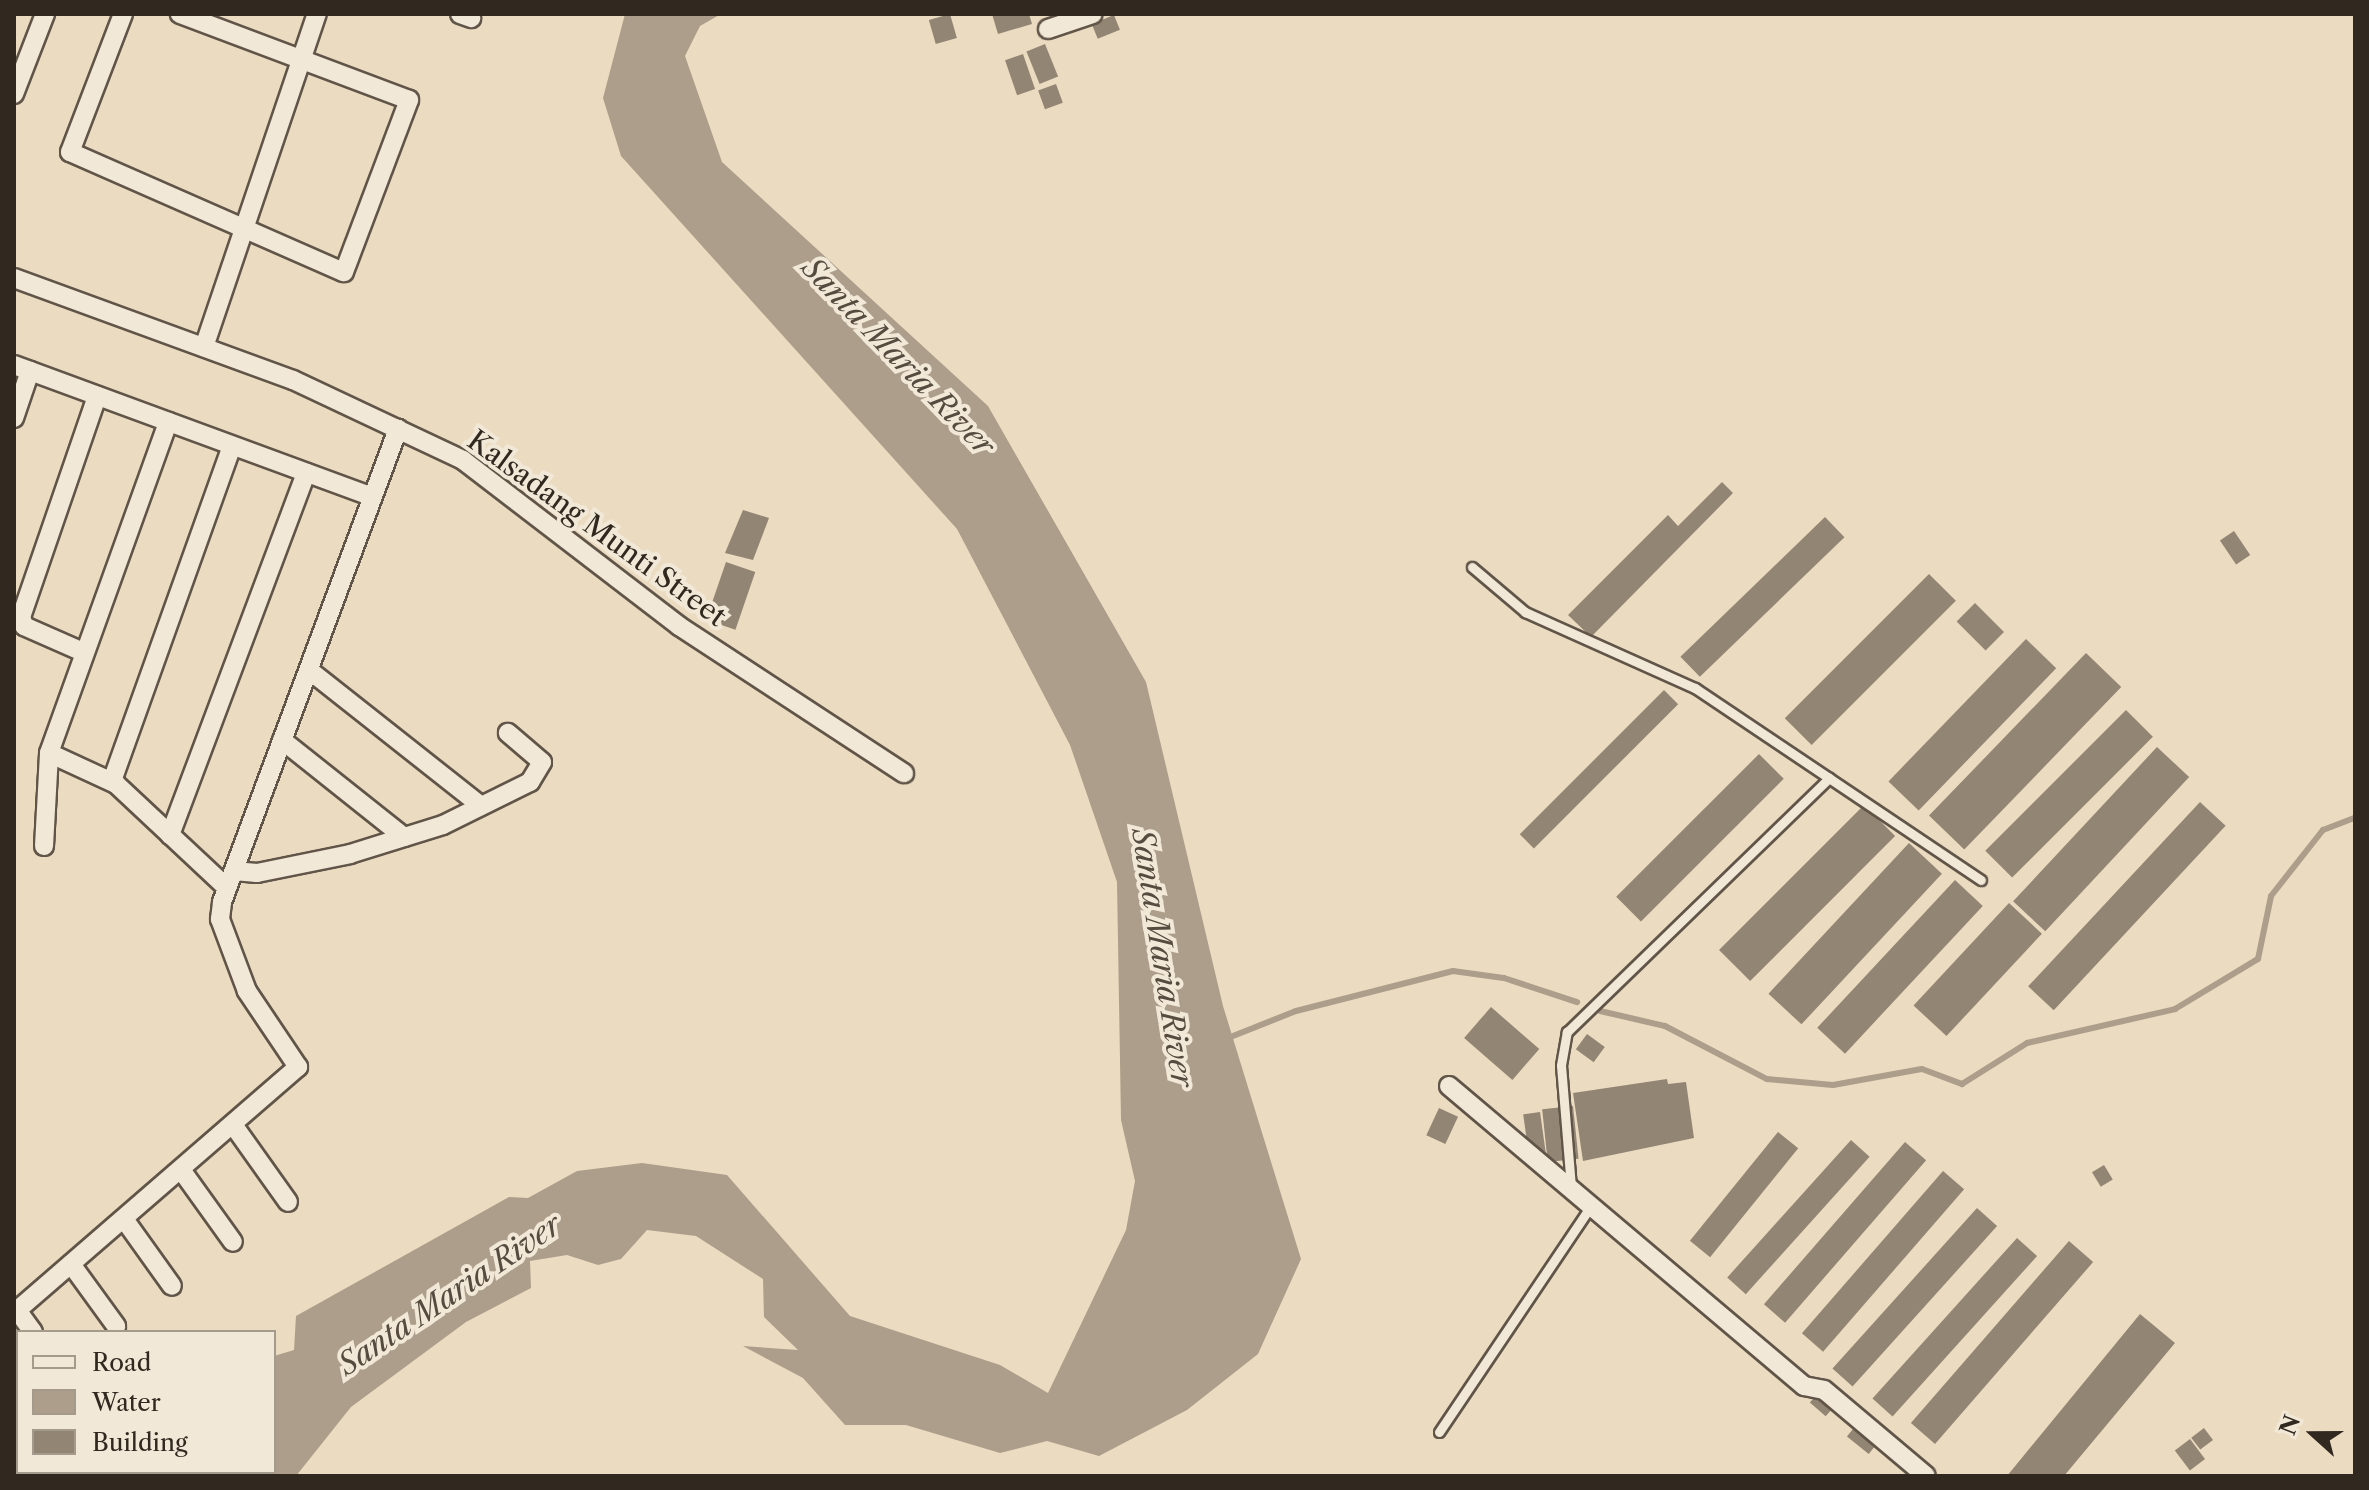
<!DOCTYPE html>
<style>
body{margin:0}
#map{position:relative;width:2369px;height:1490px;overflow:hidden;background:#ebdbc1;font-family:"Libre Caslon Text",serif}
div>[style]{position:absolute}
.water>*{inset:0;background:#ac9e8a}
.stream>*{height:6px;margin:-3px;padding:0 3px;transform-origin:3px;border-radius:3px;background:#ac9e8a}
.building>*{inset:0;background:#928573;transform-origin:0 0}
.roads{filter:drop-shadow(2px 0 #605548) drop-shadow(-2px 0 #605548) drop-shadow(0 2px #605548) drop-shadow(0 -2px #605548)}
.lane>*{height:9px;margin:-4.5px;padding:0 4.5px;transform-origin:4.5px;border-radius:4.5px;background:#f2e8d7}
.street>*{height:18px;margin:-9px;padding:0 9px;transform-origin:9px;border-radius:9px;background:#f2e8d7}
span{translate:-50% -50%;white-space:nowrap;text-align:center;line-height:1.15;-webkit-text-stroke:8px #f2e8d7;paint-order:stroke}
.street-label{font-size:28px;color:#31281f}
.water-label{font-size:30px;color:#564b3f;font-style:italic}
.frame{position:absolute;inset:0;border:16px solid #31281f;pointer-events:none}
.legend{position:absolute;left:16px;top:1330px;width:260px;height:144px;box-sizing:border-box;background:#f2e8d7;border:2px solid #a59b8d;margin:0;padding:10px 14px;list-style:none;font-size:24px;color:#31281f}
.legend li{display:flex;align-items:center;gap:16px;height:40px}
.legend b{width:40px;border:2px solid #a59b8d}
.north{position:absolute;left:2273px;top:1394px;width:80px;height:80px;-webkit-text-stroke:6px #f2e8d7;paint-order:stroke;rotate:291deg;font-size:22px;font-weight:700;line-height:32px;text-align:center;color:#31281f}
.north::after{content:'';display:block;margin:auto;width:28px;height:36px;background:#31281f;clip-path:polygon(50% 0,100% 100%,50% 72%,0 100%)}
</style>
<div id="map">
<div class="water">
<i style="clip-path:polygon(625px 14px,721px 14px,700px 26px,685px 56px,722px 162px,988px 406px,1146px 682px,1223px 1006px,1301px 1259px,1258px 1354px,1187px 1410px,1099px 1456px,1047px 1441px,1000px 1453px,906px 1425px,845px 1425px,803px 1378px,743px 1346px,798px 1350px,764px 1317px,763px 1279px,696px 1236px,647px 1230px,621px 1259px,598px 1265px,567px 1255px,530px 1261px,531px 1288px,466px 1322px,351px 1407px,296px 1476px,74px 1476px,274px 1472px,274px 1356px,294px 1350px,296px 1316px,509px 1197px,528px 1198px,577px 1171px,642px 1163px,727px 1175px,850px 1316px,1000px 1365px,1048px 1393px,1126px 1230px,1135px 1181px,1121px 1120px,1117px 882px,1070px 745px,957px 529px,621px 156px,603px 98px)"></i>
</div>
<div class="stream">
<i style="left:1600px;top:1011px;width:67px;rotate:13deg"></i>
<i style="left:1665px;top:1026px;width:115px;rotate:27.5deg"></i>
<i style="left:1767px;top:1079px;width:66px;rotate:5.2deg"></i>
<i style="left:1833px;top:1085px;width:90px;rotate:-10.2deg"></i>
<i style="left:1922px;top:1069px;width:43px;rotate:20.6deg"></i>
<i style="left:1962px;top:1084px;width:77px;rotate:-32.2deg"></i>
<i style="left:2027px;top:1043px;width:152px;rotate:-12.9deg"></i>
<i style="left:2175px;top:1009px;width:97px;rotate:-31.1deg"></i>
<i style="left:2258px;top:959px;width:64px;rotate:-78.3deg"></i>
<i style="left:2271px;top:896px;width:84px;rotate:-51.8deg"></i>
<i style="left:2323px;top:830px;width:34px;rotate:-21deg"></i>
<i style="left:1228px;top:1038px;width:73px;rotate:-21.7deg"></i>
<i style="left:1296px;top:1011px;width:162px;rotate:-14.3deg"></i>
<i style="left:1453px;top:971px;width:51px;rotate:7.8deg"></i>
<i style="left:1504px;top:978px;width:77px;rotate:18.2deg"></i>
</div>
<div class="building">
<i style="left:950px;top:14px;width:25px;height:22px;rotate:74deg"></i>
<i style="clip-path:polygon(992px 14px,1029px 14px,1032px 24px,998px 34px)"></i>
<i style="left:1114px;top:15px;width:16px;height:24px;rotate:68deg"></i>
<i style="left:1045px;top:44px;width:35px;height:20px;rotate:68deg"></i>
<i style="left:1023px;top:54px;width:37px;height:19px;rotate:71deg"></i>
<i style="left:1056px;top:84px;width:20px;height:19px;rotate:70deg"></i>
<i style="clip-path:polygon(1722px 482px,1733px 493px,1591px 637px,1568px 615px,1668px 515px,1678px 526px)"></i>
<i style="clip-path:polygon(743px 510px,769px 518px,753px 560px,725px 553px)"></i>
<i style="left:1825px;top:517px;width:28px;height:201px;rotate:46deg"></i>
<i style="left:2234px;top:531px;width:29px;height:17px;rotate:56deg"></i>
<i style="left:726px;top:562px;width:31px;height:61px;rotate:19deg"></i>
<i style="left:1929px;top:574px;width:38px;height:204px;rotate:45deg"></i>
<i style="left:1975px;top:603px;width:41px;height:26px;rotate:45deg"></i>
<i style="left:2026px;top:639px;width:42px;height:198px;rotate:44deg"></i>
<i style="left:2086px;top:653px;width:49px;height:226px;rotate:44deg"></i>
<i style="left:1664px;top:690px;width:20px;height:204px;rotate:45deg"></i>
<i style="left:2126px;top:710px;width:38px;height:199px;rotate:45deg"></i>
<i style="left:2157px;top:747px;width:44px;height:211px;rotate:43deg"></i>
<i style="left:1759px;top:754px;width:35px;height:202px;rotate:45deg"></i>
<i style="left:2200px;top:802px;width:35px;height:252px;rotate:43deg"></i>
<i style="left:1864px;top:805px;width:44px;height:205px;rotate:45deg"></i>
<i style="left:1909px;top:843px;width:45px;height:206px;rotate:43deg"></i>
<i style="left:1955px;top:880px;width:38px;height:202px;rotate:43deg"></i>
<i style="left:2009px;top:903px;width:45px;height:140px;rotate:43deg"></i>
<i style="left:1491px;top:1007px;width:64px;height:41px;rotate:41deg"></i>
<i style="left:1587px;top:1034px;width:22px;height:19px;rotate:36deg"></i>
<i style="clip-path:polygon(1667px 1079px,1668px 1084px,1686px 1082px,1694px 1138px,1583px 1161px,1573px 1093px)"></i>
<i style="left:1573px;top:1106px;width:53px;height:31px;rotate:84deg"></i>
<i style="left:1439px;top:1108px;width:21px;height:30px;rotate:25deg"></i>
<i style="left:1540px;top:1112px;width:42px;height:17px;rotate:82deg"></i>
<i style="left:1778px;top:1132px;width:26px;height:140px;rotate:39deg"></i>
<i style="left:1851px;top:1140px;width:25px;height:185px;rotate:42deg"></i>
<i style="left:1905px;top:1142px;width:28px;height:215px;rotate:41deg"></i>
<i style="left:2104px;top:1165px;width:17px;height:14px;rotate:59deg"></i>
<i style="left:1943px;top:1171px;width:28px;height:215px;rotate:41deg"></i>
<i style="left:1977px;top:1208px;width:27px;height:216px;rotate:42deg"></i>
<i style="left:2017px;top:1238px;width:27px;height:216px;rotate:42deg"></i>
<i style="left:2069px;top:1241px;width:32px;height:241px;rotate:41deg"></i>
<i style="clip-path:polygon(2140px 1314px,2175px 1343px,2064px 1476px,2007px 1476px)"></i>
<i style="left:1819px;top:1392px;width:21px;height:14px;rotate:41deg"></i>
<i style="left:1857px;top:1424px;width:28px;height:16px;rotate:39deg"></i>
<i style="left:2204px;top:1428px;width:15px;height:16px;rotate:53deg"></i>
<i style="left:2190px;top:1439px;width:25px;height:19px;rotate:53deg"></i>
</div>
<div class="roads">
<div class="lane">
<i style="left:1472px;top:567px;width:70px;rotate:40.3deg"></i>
<i style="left:1525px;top:612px;width:186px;rotate:24.1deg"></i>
<i style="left:1695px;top:688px;width:161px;rotate:33.9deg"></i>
<i style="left:1571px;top:1187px;width:122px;rotate:-94.7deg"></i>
<i style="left:1561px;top:1065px;width:34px;rotate:-80deg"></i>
<i style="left:1567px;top:1032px;width:365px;rotate:-44.1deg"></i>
<i style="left:1829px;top:778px;width:183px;rotate:33.9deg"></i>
<i style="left:1439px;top:1432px;width:269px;rotate:-56.1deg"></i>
</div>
<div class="street">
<i style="left:123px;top:14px;width:148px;rotate:111deg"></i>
<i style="left:70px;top:152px;width:299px;rotate:23.7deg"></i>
<i style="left:344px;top:272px;width:184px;rotate:-69.3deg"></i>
<i style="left:409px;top:100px;width:245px;rotate:-159.4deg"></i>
<i style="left:460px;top:14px;width:12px;rotate:20deg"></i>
<i style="left:1048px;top:29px;width:47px;rotate:-18.4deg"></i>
<i style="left:14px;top:94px;width:86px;rotate:-68.8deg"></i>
<i style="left:14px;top:278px;width:297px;rotate:20.1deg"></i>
<i style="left:293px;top:380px;width:188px;rotate:25.2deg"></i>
<i style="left:463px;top:460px;width:272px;rotate:37.5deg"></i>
<i style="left:679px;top:626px;width:269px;rotate:33.2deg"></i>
<i style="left:204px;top:347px;width:352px;rotate:-71.3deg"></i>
<i style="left:14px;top:365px;width:382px;rotate:20.2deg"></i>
<i style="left:14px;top:418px;width:50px;rotate:-71.2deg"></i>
<i style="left:83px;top:652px;width:64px;rotate:-156.2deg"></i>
<i style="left:24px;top:626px;width:9px;rotate:-108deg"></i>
<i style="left:21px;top:617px;width:234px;rotate:-71deg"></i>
<i style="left:309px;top:670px;width:219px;rotate:38.3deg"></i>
<i style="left:282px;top:740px;width:156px;rotate:38.5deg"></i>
<i style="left:49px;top:753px;width:74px;rotate:24.8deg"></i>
<i style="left:116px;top:784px;width:152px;rotate:43.1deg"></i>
<i style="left:112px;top:781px;width:356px;rotate:-70.3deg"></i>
<i style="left:170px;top:835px;width:387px;rotate:-69.4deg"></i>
<i style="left:44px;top:846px;width:93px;rotate:-86.9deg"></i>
<i style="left:49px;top:753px;width:352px;rotate:-70.2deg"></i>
<i style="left:234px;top:871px;width:23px;rotate:5deg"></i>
<i style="left:257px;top:873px;width:95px;rotate:-11.5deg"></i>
<i style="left:350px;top:854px;width:97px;rotate:-17.3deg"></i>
<i style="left:443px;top:825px;width:97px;rotate:-26.3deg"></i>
<i style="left:530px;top:782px;width:23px;rotate:-59deg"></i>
<i style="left:542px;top:762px;width:45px;rotate:-139.5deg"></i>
<i style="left:1449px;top:1086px;width:465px;rotate:40.2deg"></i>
<i style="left:1804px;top:1386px;width:20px;rotate:11deg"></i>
<i style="left:1824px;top:1390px;width:133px;rotate:40.1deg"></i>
<i style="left:234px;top:1126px;width:93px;rotate:54.6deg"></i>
<i style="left:182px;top:1171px;width:87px;rotate:54.3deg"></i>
<i style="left:124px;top:1219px;width:82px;rotate:54.4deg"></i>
<i style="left:71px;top:1264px;width:77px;rotate:54deg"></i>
<i style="left:17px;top:1310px;width:27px;rotate:54deg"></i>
<i style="left:14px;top:1313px;width:376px;rotate:-40.9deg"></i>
<i style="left:298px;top:1067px;width:92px;rotate:-123.9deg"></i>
<i style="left:247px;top:991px;width:77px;rotate:-110.6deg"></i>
<i style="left:220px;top:919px;width:17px;rotate:-83deg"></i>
<i style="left:222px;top:902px;width:505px;rotate:-69.59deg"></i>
</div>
</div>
<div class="street-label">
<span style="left:597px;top:528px;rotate:36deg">Kalsadang Munti Street</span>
</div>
<div class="water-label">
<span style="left:898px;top:357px;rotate:46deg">Santa Maria River</span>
<span style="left:1162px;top:958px;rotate:81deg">Santa Maria River</span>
<span style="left:450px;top:1295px;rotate:-34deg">Santa Maria River</span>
</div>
<div class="frame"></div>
<ul class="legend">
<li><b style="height:10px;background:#f2e8d7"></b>Road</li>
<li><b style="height:22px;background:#ac9e8a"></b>Water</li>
<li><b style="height:22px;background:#928573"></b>Building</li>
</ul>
<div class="north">N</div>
</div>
